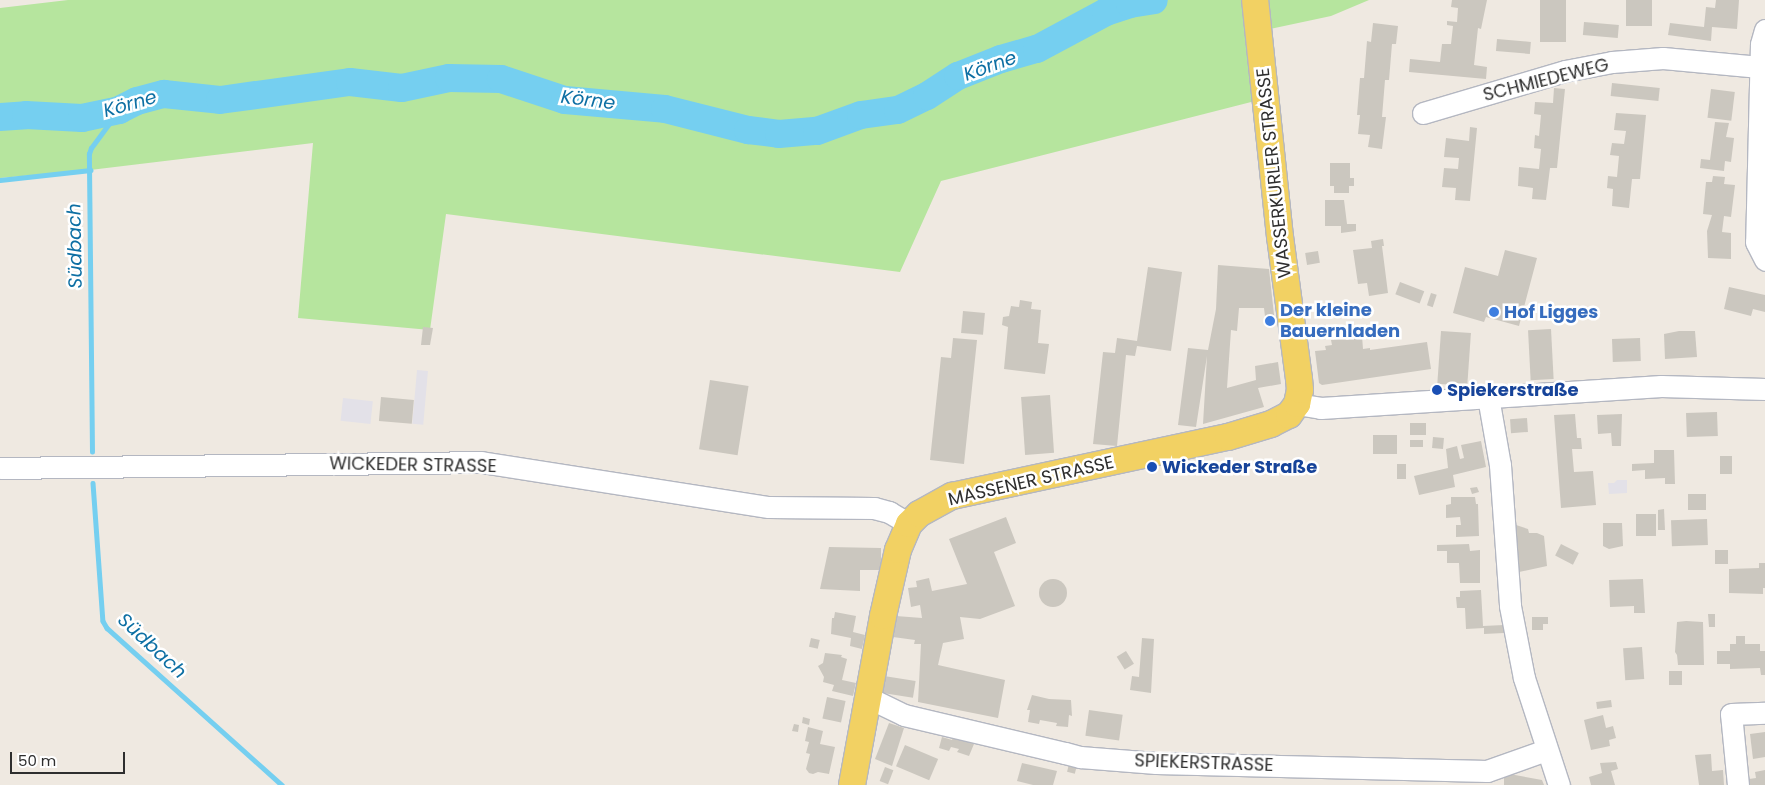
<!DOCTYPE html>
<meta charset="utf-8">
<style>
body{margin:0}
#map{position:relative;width:1765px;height:785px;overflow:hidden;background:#efe9e1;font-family:Poppins,sans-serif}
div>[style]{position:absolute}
.industrial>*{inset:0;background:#e3e1e8;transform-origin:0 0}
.green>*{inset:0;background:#b6e59e}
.stream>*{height:4.5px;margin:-2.25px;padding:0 2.25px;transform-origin:2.25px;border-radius:2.25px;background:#75cff0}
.river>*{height:28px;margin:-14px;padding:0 14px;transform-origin:14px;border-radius:14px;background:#75cff0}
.building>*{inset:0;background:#cbc7bf;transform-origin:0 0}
.round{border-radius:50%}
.roads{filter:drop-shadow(1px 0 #b4b7c1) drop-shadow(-1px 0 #b4b7c1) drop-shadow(0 1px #b4b7c1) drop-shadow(0 -1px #b4b7c1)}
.minor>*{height:21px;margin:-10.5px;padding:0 10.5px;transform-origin:10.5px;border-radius:10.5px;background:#fff}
.major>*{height:26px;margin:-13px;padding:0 13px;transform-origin:13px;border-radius:13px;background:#f2d163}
.dots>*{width:14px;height:14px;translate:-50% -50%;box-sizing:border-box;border:2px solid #fff;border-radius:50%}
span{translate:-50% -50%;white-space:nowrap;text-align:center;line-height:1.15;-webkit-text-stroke:5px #fff;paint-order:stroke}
.street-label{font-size:18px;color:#2e2e2e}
.shop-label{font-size:18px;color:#366cbe;font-weight:700}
.left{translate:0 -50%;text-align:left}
.transit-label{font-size:18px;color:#164399;font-weight:700}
.water-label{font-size:19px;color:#0d6fa3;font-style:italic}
.scale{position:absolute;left:10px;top:752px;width:115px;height:22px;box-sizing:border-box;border:2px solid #2e2e2e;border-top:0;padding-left:6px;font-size:15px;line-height:18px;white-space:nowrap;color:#2e2e2e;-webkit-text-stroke:4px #fff;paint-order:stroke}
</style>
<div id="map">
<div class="industrial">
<i style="left:417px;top:370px;width:11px;height:54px;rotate:5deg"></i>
<i style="left:343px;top:398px;width:30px;height:23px;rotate:6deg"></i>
<i style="clip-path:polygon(1617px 480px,1627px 480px,1627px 493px,1609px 494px,1608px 483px,1614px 483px)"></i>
</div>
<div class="green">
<i style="clip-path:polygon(68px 0,1247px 0,1259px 100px,941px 181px,900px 272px,446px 214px,430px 330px,298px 318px,313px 143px,90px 170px,0 178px,0 8px)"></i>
<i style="clip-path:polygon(1265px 0,1369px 0,1331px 16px,1265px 30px)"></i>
</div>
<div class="stream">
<i style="left:0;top:180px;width:91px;rotate:-6.3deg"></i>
<i style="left:92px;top:452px;width:298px;rotate:-90.6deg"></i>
<i style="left:89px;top:154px;width:6px;rotate:-72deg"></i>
<i style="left:91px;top:148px;width:47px;rotate:-53.6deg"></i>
<i style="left:93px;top:483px;width:138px;rotate:85.9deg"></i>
<i style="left:103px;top:621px;width:8px;rotate:60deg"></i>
<i style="left:107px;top:628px;width:235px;rotate:41.9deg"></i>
</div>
<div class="river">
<i style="left:0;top:117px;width:26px;rotate:-4deg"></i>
<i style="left:26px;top:115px;width:56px;rotate:3.1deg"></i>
<i style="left:82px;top:118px;width:38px;rotate:-12deg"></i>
<i style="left:119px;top:110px;width:20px;rotate:-27deg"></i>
<i style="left:137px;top:101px;width:28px;rotate:-15deg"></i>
<i style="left:164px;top:94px;width:56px;rotate:6.1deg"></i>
<i style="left:220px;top:100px;width:131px;rotate:-7.9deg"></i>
<i style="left:350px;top:82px;width:52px;rotate:6.6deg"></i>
<i style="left:402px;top:88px;width:48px;rotate:-12deg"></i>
<i style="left:449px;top:78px;width:52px;rotate:1.1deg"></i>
<i style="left:501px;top:79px;width:67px;rotate:18.2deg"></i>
<i style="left:565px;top:100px;width:100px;rotate:5.1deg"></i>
<i style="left:665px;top:109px;width:86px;rotate:14.2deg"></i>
<i style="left:748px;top:130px;width:31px;rotate:7deg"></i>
<i style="left:779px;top:134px;width:38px;rotate:-5deg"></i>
<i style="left:817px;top:131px;width:47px;rotate:-20deg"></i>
<i style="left:861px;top:115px;width:37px;rotate:-8deg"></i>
<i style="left:898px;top:110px;width:32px;rotate:-26deg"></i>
<i style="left:927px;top:96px;width:37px;rotate:-33deg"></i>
<i style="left:958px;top:76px;width:46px;rotate:-21.6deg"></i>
<i style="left:1001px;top:59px;width:37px;rotate:-16deg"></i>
<i style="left:1037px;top:49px;width:78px;rotate:-28.2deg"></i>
<i style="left:1106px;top:12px;width:25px;rotate:-18deg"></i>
<i style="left:1130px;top:4px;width:24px;rotate:-9deg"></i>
</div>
<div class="building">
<i style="clip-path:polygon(1452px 0,1487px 0,1481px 29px,1478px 28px,1474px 65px,1487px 67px,1486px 79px,1409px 72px,1410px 59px,1440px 62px,1442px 44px,1451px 44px,1453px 26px,1447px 25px,1447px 21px,1457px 22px,1458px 8px,1451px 7px)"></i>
<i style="left:1540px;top:0;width:26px;height:42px"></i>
<i style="left:1626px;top:0;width:26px;height:26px"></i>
<i style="clip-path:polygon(1716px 0,1739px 0,1737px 29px,1712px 27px,1711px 41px,1668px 35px,1670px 23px,1704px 27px,1706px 7px,1715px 8px)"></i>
<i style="left:1584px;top:22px;width:35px;height:13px;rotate:5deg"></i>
<i style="clip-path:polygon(1373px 23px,1398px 26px,1396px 44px,1392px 44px,1389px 80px,1385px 80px,1382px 117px,1386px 117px,1382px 149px,1368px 147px,1370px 135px,1358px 134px,1360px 115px,1357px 115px,1360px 78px,1364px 78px,1367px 41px,1371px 42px)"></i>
<i style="left:1497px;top:39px;width:34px;height:12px;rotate:5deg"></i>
<i style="left:1612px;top:83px;width:48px;height:13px;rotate:6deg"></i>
<i style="clip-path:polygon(1554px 88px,1565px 89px,1557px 168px,1550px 168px,1546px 200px,1532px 199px,1533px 188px,1518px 186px,1519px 167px,1539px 169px,1541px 149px,1534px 148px,1535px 135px,1539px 136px,1541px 115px,1534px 114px,1535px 102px,1553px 103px)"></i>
<i style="left:1711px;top:89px;width:24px;height:29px;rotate:7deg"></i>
<i style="clip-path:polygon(1616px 113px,1646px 115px,1640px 179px,1632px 179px,1629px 208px,1612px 206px,1613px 189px,1607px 188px,1608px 176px,1617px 177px,1619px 156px,1610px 155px,1612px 143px,1624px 144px,1626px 131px,1614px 130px)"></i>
<i style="clip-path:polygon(1715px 122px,1729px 123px,1726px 137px,1734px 138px,1731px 162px,1725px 161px,1724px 171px,1700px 168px,1701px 159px,1710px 160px)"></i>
<i style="clip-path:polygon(1470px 127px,1477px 128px,1470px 201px,1455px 200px,1456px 188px,1442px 187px,1444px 168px,1458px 169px,1459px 158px,1444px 157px,1446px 138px,1469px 141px)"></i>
<i style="clip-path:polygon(1330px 163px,1350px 163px,1350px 178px,1354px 178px,1354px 186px,1349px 186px,1349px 193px,1334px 193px,1334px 186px,1330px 186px)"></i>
<i style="clip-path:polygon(1713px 176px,1725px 177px,1724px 184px,1735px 185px,1731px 217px,1724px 216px,1722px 232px,1731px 233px,1731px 259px,1708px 258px,1707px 231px,1712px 215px,1703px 214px,1706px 182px,1712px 182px)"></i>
<i style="clip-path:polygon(1325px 200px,1344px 200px,1347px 224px,1356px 224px,1356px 231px,1341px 233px,1341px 226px,1325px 226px)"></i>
<i style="clip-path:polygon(1383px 239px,1384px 246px,1382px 246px,1388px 293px,1369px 296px,1367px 283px,1358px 284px,1353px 250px,1372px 248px,1371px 241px)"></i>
<i style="clip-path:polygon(1505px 250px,1537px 258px,1519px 326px,1486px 317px,1484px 322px,1453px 313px,1465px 267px,1498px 276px)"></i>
<i style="left:1318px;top:251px;width:12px;height:13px;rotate:81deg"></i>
<i style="clip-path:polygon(1218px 265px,1269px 269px,1275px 324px,1266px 325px,1264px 308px,1239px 308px,1237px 331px,1231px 330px,1227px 388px,1256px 380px,1255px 366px,1278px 362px,1281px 384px,1258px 388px,1264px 407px,1203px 424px,1207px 356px,1196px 427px,1178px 425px,1188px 348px,1208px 350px,1216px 309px)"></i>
<i style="clip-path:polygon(1148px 267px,1182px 272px,1171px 351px,1137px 346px,1135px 356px,1126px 355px,1117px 446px,1093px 444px,1103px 352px,1115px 353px,1117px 338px,1137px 341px)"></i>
<i style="left:1400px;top:282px;width:26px;height:13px;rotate:21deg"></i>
<i style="clip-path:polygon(1729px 287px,1765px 295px,1765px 312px,1753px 309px,1751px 316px,1724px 309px)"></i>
<i style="left:1431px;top:293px;width:6px;height:13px;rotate:18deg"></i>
<i style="clip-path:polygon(1020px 300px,1032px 302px,1031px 309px,1041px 310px,1038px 343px,1049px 344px,1045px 374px,1004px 369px,1008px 327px,1002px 325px,1003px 317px,1009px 316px,1011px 306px,1019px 307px)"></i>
<i style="left:963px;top:311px;width:22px;height:22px;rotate:5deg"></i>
<i style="clip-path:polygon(423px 327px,433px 328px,430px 345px,421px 345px)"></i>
<i style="left:1551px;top:329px;width:50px;height:23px;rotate:87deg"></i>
<i style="left:1441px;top:331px;width:30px;height:53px;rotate:4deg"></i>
<i style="clip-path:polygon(1679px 331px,1695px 331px,1697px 357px,1665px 359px,1664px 334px)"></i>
<i style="clip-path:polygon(1362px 336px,1363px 349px,1370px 348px,1370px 350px,1427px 342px,1431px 369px,1322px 385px,1319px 383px,1315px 351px,1326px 350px,1325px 346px,1332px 345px,1331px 340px)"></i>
<i style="clip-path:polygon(953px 338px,977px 340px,964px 464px,930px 460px,941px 357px,951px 358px)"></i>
<i style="left:1640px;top:338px;width:23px;height:28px;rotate:88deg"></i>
<i style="left:710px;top:380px;width:39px;height:70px;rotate:9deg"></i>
<i style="left:1050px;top:395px;width:58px;height:29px;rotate:86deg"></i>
<i style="left:381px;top:397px;width:33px;height:24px;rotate:5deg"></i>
<i style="left:1717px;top:412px;width:24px;height:31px;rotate:88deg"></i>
<i style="clip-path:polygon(1575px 414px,1577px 438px,1581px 438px,1582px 449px,1572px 449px,1574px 472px,1593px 471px,1596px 505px,1561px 508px,1554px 415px)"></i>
<i style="clip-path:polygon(1622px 414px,1621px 446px,1612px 446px,1611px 433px,1598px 434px,1597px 415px)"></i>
<i style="left:1527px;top:418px;width:14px;height:17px;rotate:86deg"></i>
<i style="left:1410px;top:423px;width:16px;height:12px"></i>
<i style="left:1373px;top:435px;width:24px;height:19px"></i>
<i style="left:1433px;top:437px;width:11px;height:11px;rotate:5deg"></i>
<i style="left:1410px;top:440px;width:13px;height:7px"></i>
<i style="clip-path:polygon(1481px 441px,1486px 467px,1453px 475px,1455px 487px,1419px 495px,1414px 476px,1448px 468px,1446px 449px,1457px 446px,1460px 459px,1464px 458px,1461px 445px)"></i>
<i style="clip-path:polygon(1654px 450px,1674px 450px,1675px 484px,1665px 484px,1665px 478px,1645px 479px,1645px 470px,1632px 471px,1632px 464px,1654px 463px)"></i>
<i style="left:1732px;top:456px;width:18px;height:12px;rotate:90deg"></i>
<i style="left:1397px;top:464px;width:9px;height:15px"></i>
<i style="clip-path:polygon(1477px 487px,1479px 492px,1472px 494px,1470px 488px)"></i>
<i style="left:1688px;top:494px;width:18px;height:16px"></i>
<i style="clip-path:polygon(1451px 497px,1475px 497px,1476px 504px,1478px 504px,1479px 536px,1456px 537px,1456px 525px,1461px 525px,1460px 517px,1446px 518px,1446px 505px,1451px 504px)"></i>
<i style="clip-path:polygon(1664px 509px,1665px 530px,1658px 530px,1658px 510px)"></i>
<i style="left:1636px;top:514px;width:20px;height:22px"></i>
<i style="clip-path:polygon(1006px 517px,1016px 543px,994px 552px,1015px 606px,980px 619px,960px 617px,964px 639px,943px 643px,938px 665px,1005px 680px,998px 718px,918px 702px,921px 644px,914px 644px,915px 640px,893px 637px,896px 616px,922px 618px,920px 605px,911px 607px,908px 588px,917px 587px,916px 581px,929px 578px,932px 591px,967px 584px,949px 539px)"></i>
<i style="left:1707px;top:519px;width:26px;height:36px;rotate:88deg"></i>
<i style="clip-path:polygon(1603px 523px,1622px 523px,1623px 546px,1609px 549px,1603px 546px)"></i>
<i style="clip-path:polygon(1516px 525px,1528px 529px,1529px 533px,1537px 533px,1544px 536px,1547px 566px,1519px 572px,1515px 544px,1517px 544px)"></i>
<i style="clip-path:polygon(1469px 544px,1470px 551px,1480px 550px,1480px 583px,1460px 583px,1459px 563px,1447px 563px,1447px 551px,1437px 551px,1437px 545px)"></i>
<i style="left:1561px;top:544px;width:20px;height:13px;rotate:27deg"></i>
<i style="clip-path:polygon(829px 547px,881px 548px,881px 570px,860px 570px,860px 591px,820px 589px)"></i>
<i style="left:1728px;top:550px;width:14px;height:13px;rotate:90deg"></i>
<i style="clip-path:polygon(1759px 563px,1765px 563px,1765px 588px,1763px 588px,1763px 594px,1729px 593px,1729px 569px,1759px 568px)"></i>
<i class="round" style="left:1039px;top:579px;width:28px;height:28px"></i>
<i style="clip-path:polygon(1643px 579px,1645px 613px,1634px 613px,1634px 606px,1610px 607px,1609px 580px)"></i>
<i style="clip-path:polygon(1481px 590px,1483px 626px,1504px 625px,1504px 633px,1484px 634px,1484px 628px,1466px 629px,1465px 608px,1457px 608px,1456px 597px,1460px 597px,1460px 591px)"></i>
<i style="clip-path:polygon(835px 612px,856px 616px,853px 632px,865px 635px,862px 649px,850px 646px,851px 638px,831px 634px,832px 618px,834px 618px)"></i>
<i style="clip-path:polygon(1708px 614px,1715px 614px,1715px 627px,1709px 627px)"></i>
<i style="clip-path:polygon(1532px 617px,1548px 617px,1548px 624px,1543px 624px,1543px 630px,1532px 630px)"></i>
<i style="clip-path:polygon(1686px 621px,1703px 622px,1704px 665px,1678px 665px,1677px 655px,1675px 652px,1677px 622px)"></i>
<i style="clip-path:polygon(1736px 636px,1745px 636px,1745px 644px,1760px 644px,1760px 651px,1765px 651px,1765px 675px,1761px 675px,1760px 668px,1730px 669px,1730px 664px,1717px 664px,1717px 651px,1730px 651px,1730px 644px,1736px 644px)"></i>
<i style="left:811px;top:638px;width:9px;height:9px;rotate:13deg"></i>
<i style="clip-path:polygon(1142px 638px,1154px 639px,1151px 693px,1130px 690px,1132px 676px,1139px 677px)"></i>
<i style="left:1642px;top:647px;width:32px;height:19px;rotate:86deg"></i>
<i style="left:1126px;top:651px;width:15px;height:11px;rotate:58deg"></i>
<i style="clip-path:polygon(825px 653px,842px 655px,841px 657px,847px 659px,842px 680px,856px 683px,853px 696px,832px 691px,834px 685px,823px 682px,824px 677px,818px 666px,823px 663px)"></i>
<i style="left:1669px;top:671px;width:13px;height:14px"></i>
<i style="left:884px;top:676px;width:32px;height:17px;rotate:9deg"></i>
<i style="clip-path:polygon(1032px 695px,1049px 699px,1071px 700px,1072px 716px,1069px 715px,1068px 727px,1056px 726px,1057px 723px,1040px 720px,1039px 724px,1028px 722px,1030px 710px,1027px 710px)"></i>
<i style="left:827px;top:697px;width:19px;height:22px;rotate:12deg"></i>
<i style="left:1611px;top:700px;width:7px;height:15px;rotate:82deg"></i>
<i style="left:1089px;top:710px;width:34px;height:26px;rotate:8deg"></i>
<i style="clip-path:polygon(1603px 715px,1606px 728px,1613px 726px,1616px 738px,1609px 740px,1610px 746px,1591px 750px,1584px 720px)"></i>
<i style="clip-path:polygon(803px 717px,810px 719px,809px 725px,802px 723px)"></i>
<i style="clip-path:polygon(889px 723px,904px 728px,892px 766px,875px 759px)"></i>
<i style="clip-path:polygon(794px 724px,799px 725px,798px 732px,792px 731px)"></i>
<i style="clip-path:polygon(808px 727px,823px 731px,820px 744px,835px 747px,829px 774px,818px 772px,813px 774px,809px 773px,806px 769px,810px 754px,806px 753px,809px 742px,805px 741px)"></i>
<i style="clip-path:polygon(1765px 732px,1765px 757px,1753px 759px,1750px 734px)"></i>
<i style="clip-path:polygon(942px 737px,952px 740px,953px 737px,974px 744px,969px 756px,957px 752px,959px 749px,951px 747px,949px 751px,939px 748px)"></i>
<i style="left:905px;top:745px;width:36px;height:23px;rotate:23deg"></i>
<i style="clip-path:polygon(1711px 754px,1712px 771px,1723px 770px,1724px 785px,1699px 785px,1695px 755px)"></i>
<i style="clip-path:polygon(1616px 762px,1618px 769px,1611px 771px,1615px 785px,1591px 785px,1589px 777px,1602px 773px,1600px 763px)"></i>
<i style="clip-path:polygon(1022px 763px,1057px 771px,1053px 785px,1033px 785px,1017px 781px)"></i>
<i style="left:1069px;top:764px;width:8px;height:8px;rotate:14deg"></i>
<i style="left:885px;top:767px;width:9px;height:15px;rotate:21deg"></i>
<i style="clip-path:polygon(1765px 770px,1765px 785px,1750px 785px,1749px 779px,1756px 778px,1755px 772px)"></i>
<i style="clip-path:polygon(1504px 773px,1542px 780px,1544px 785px,1504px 785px)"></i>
</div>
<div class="roads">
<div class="minor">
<i style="left:1765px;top:30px;width:15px;rotate:106deg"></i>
<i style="left:1761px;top:44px;width:198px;rotate:91.4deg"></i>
<i style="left:1756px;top:242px;width:20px;rotate:63deg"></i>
<i style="left:1423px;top:113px;width:148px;rotate:-16.5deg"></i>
<i style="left:1565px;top:71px;width:48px;rotate:-10.8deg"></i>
<i style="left:1612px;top:62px;width:51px;rotate:-4.5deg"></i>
<i style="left:1663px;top:58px;width:97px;rotate:5.3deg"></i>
<i style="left:1488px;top:397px;width:69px;rotate:80deg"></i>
<i style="left:1500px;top:465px;width:141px;rotate:85.9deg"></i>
<i style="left:1510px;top:606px;width:73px;rotate:79deg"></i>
<i style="left:1524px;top:678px;width:113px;rotate:71.9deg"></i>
<i style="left:1297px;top:404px;width:24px;rotate:9deg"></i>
<i style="left:1321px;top:408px;width:341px;rotate:-3.7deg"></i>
<i style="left:1661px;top:386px;width:104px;rotate:1.7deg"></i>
<i style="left:0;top:468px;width:481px;rotate:-0.7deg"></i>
<i style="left:481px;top:462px;width:291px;rotate:8.9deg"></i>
<i style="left:769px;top:507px;width:105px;rotate:0.5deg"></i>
<i style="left:874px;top:508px;width:16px;rotate:15deg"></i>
<i style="left:889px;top:512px;width:23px;rotate:31deg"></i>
<i style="left:867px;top:697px;width:41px;rotate:25.9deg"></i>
<i style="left:904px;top:715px;width:165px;rotate:13.3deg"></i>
<i style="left:1065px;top:753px;width:16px;rotate:15deg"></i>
<i style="left:1080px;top:757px;width:76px;rotate:4.5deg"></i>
<i style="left:1156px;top:763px;width:331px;rotate:1.4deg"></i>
<i style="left:1487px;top:771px;width:63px;rotate:-19.6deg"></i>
<i style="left:1738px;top:785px;width:71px;rotate:-95.6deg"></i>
<i style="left:1731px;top:714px;width:34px;rotate:-2deg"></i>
</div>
<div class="major">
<i style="left:852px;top:785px;width:172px;rotate:-79.6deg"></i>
<i style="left:883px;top:616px;width:68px;rotate:-77.2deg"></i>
<i style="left:898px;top:550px;width:28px;rotate:-67deg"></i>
<i style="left:909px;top:524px;width:14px;rotate:-45deg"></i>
<i style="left:919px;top:514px;width:38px;rotate:-29deg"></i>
<i style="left:952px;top:496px;width:282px;rotate:-12.1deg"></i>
<i style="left:1228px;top:437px;width:45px;rotate:-16.8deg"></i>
<i style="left:1271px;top:424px;width:20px;rotate:-27deg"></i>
<i style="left:1289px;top:415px;width:14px;rotate:-54deg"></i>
<i style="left:1297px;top:404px;width:14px;rotate:-78deg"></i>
<i style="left:1300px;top:390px;width:11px;rotate:-95deg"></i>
<i style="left:1299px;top:379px;width:143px;rotate:-97.6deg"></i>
<i style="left:1280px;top:237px;width:238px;rotate:-96deg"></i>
</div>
</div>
<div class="dots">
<i style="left:1494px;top:312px;background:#3f7fe0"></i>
<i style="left:1270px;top:321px;background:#3f7fe0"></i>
<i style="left:1437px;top:390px;background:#1a4fb4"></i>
<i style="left:1152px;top:467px;background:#1a4fb4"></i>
</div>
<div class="street-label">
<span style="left:1546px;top:80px;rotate:-14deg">SCHMIEDEWEG</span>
<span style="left:1274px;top:173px;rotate:-96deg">WASSERKURLER STRASSE</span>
<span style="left:413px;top:465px;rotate:1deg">WICKEDER STRASSE</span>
<span style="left:1031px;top:481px;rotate:-13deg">MASSENER STRASSE</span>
<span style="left:1204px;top:763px;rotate:2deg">SPIEKERSTRASSE</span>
</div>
<div class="shop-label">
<span class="left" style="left:1280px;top:321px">Der kleine<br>Bauernladen</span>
<span class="left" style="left:1504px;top:312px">Hof Ligges</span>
</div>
<div class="transit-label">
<span class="left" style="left:1447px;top:390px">Spiekerstraße</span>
<span class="left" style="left:1162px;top:467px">Wickeder Straße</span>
</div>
<div class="water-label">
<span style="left:990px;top:66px;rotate:-20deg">Körne</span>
<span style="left:588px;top:100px;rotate:7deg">Körne</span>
<span style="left:130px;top:104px;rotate:-16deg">Körne</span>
<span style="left:75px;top:246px;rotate:-91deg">Südbach</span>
<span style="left:152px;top:646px;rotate:43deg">Südbach</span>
</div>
<div class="scale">50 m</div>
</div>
